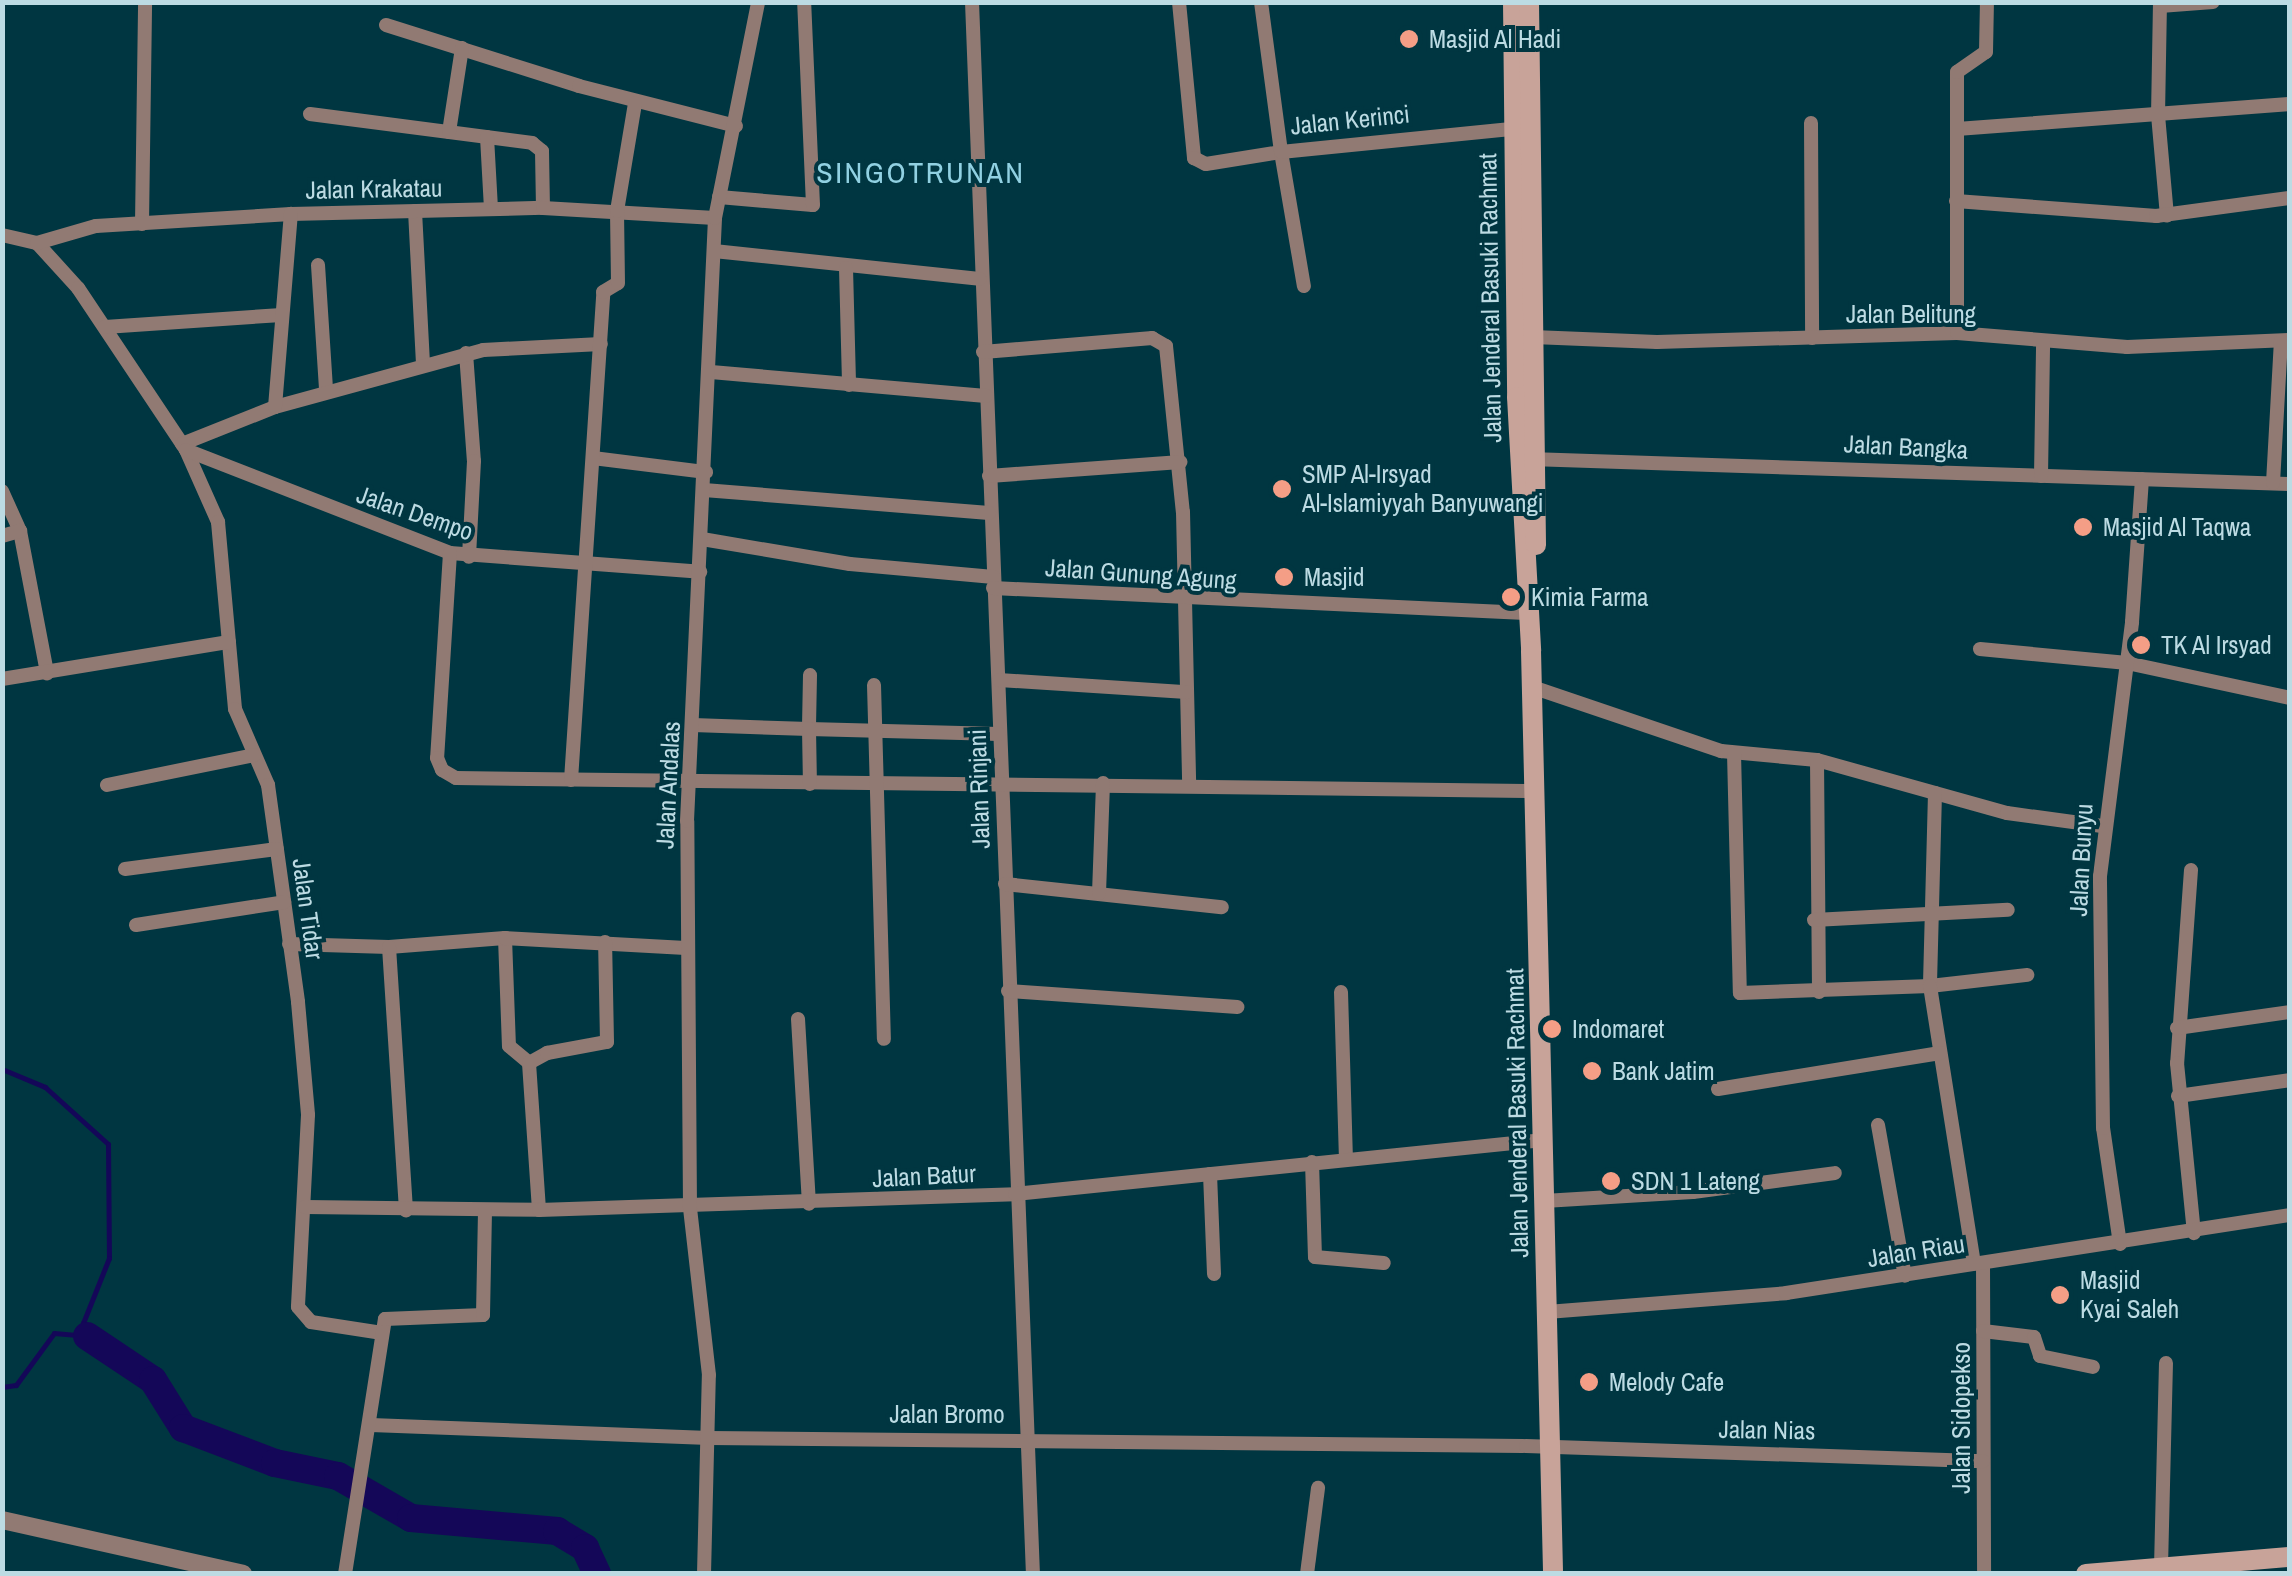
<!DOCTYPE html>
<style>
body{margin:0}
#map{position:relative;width:2292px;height:1576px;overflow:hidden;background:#003641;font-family:"Archivo Narrow",sans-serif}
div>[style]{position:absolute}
.stream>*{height:5px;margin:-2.5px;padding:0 2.5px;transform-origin:2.5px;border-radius:2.5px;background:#140758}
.river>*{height:28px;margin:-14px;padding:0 14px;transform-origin:14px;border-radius:14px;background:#140758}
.minor>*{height:14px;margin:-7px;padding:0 7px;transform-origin:7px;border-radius:7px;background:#917a73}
.tertiary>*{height:18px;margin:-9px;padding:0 9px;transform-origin:9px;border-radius:9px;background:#917a73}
.secondary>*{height:20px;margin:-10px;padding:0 10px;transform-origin:10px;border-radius:10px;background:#c8a399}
.dots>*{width:28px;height:28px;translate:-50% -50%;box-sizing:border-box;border:5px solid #003641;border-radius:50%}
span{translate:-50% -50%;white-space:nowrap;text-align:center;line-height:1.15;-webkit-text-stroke:8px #003641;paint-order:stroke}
.poi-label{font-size:25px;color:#bcdbe3}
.left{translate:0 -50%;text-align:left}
.street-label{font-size:25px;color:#bcdbe3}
.quarter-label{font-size:30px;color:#91d1e2;letter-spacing:2.5px}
.frame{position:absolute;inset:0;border:5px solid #bcdbe3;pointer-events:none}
</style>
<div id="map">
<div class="stream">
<i style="left:2px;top:1069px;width:47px;rotate:22.7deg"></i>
<i style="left:45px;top:1087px;width:85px;rotate:42.1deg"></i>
<i style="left:108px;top:1144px;width:114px;rotate:89.5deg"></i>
<i style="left:109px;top:1258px;width:70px;rotate:111.8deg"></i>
<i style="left:83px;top:1323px;width:14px;rotate:73deg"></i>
<i style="left:2px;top:1387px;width:14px;rotate:-8deg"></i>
<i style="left:16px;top:1385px;width:64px;rotate:-53.8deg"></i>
<i style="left:54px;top:1333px;width:33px;rotate:5deg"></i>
</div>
<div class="river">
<i style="left:87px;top:1336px;width:79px;rotate:33.7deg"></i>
<i style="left:153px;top:1380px;width:57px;rotate:58deg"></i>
<i style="left:183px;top:1428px;width:98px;rotate:20.8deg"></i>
<i style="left:275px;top:1463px;width:64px;rotate:11.7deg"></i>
<i style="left:338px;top:1476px;width:84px;rotate:29.9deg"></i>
<i style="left:411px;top:1518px;width:147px;rotate:5.1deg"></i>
<i style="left:557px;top:1531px;width:33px;rotate:31deg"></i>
<i style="left:585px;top:1548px;width:29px;rotate:65deg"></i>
</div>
<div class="minor">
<i style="left:972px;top:2px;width:1573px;rotate:87.78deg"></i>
<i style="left:1179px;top:2px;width:157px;rotate:84.5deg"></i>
<i style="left:1194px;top:158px;width:13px;rotate:27deg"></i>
<i style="left:1206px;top:164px;width:76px;rotate:-9.1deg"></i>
<i style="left:1281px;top:152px;width:136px;rotate:80.3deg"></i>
<i style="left:1261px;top:2px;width:151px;rotate:82.4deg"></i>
<i style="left:1281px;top:152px;width:231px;rotate:-5.7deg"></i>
<i style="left:2160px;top:2px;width:113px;rotate:91deg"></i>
<i style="left:2158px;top:115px;width:101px;rotate:84.9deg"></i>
<i style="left:2160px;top:6px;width:53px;rotate:-4.3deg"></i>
<i style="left:386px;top:25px;width:202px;rotate:17.5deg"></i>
<i style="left:579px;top:86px;width:162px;rotate:14.3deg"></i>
<i style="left:310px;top:114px;width:224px;rotate:7.4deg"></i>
<i style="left:532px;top:143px;width:13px;rotate:39deg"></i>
<i style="left:542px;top:151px;width:57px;rotate:89deg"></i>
<i style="left:1811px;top:123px;width:215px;rotate:89.7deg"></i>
<i style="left:1957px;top:129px;width:334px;rotate:-4.3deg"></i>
<i style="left:449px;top:132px;width:85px;rotate:-81.2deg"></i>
<i style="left:487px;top:137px;width:71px;rotate:86.8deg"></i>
<i style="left:719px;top:197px;width:94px;rotate:4.9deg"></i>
<i style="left:813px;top:205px;width:203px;rotate:-92.5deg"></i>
<i style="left:1956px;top:201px;width:201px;rotate:4.3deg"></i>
<i style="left:2156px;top:216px;width:135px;rotate:-7.7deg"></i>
<i style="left:415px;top:211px;width:151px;rotate:87deg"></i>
<i style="left:142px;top:224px;width:222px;rotate:-89.2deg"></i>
<i style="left:2px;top:235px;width:36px;rotate:13deg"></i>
<i style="left:37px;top:243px;width:61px;rotate:47.7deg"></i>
<i style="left:78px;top:288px;width:195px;rotate:56.3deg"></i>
<i style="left:186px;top:450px;width:79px;rotate:66deg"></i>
<i style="left:218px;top:522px;width:188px;rotate:84.8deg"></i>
<i style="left:235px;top:709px;width:83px;rotate:66.5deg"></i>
<i style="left:268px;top:785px;width:219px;rotate:82.1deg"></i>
<i style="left:298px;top:1002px;width:113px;rotate:84.9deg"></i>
<i style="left:308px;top:1115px;width:192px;rotate:93deg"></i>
<i style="left:298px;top:1307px;width:20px;rotate:49deg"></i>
<i style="left:311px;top:1322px;width:72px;rotate:8.8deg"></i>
<i style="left:37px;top:243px;width:61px;rotate:-16.1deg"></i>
<i style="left:96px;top:226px;width:195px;rotate:-3.5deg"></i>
<i style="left:291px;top:214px;width:252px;rotate:-1.4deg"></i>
<i style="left:543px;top:208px;width:172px;rotate:3.3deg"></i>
<i style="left:714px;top:251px;width:267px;rotate:6deg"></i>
<i style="left:318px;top:265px;width:125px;rotate:86.3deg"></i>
<i style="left:846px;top:268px;width:117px;rotate:88.5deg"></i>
<i style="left:105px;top:327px;width:177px;rotate:-3.9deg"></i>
<i style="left:1957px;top:333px;width:261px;rotate:-90deg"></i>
<i style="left:1957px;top:72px;width:35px;rotate:-35deg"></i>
<i style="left:1986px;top:52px;width:50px;rotate:-88.9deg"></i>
<i style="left:1533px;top:337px;width:124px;rotate:2.3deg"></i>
<i style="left:1657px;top:342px;width:300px;rotate:-1.7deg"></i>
<i style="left:1957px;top:333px;width:171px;rotate:4.7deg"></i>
<i style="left:2127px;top:347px;width:163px;rotate:-2.5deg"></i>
<i style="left:983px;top:352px;width:170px;rotate:-4.7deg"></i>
<i style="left:1152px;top:338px;width:16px;rotate:30deg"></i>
<i style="left:1166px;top:346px;width:167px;rotate:84.2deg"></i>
<i style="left:1183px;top:512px;width:273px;rotate:88.7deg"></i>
<i style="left:466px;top:353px;width:108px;rotate:85.8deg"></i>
<i style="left:474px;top:461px;width:96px;rotate:93deg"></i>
<i style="left:711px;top:372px;width:276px;rotate:5deg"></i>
<i style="left:275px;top:407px;width:216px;rotate:-15.3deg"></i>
<i style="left:483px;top:350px;width:118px;rotate:-2.9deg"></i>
<i style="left:182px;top:444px;width:100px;rotate:-21.7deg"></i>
<i style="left:275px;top:407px;width:194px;rotate:-85.3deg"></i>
<i style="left:186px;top:450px;width:283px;rotate:21.3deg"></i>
<i style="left:450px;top:553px;width:251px;rotate:4.3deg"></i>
<i style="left:593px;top:458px;width:114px;rotate:7.1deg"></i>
<i style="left:1530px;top:459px;width:760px;rotate:1.88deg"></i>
<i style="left:989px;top:476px;width:192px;rotate:-4.2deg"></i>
<i style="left:2041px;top:476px;width:133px;rotate:-89.1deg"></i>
<i style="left:2273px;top:483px;width:142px;rotate:-86.8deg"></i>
<i style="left:704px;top:490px;width:286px;rotate:4.6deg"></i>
<i style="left:2px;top:491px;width:44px;rotate:65.8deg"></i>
<i style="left:20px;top:531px;width:145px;rotate:79.2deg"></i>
<i style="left:2px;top:536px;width:19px;rotate:-16deg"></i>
<i style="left:702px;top:539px;width:150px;rotate:9.6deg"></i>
<i style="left:850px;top:564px;width:144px;rotate:5.2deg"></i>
<i style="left:450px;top:553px;width:205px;rotate:93.6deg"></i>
<i style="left:437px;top:758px;width:13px;rotate:67deg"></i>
<i style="left:442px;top:770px;width:16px;rotate:30deg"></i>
<i style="left:456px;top:778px;width:1079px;rotate:0.69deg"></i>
<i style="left:993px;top:588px;width:533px;rotate:2.69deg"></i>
<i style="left:1980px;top:649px;width:148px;rotate:5.4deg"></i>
<i style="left:2127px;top:663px;width:167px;rotate:12.1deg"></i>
<i style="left:810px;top:675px;width:54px;rotate:91.1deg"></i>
<i style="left:809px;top:729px;width:190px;rotate:1.5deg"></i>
<i style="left:2px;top:679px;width:230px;rotate:-9.3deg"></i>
<i style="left:999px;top:680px;width:188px;rotate:3.7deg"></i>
<i style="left:874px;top:685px;width:354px;rotate:88.4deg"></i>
<i style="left:1532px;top:687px;width:200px;rotate:18.7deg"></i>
<i style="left:1721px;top:751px;width:96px;rotate:5.4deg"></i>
<i style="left:1817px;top:760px;width:197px;rotate:15.6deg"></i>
<i style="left:2007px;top:813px;width:96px;rotate:7.8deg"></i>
<i style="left:693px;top:725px;width:116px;rotate:2deg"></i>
<i style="left:809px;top:729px;width:55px;rotate:89deg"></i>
<i style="left:1734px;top:753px;width:240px;rotate:88.6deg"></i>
<i style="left:1740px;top:993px;width:190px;rotate:-2.1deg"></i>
<i style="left:1930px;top:986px;width:98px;rotate:-6.5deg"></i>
<i style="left:1817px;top:760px;width:232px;rotate:89.5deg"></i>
<i style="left:571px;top:780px;width:489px;rotate:-86.2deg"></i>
<i style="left:603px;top:292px;width:17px;rotate:-31deg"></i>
<i style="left:618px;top:283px;width:72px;rotate:-90.8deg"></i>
<i style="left:617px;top:211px;width:109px;rotate:-80.5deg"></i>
<i style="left:107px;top:785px;width:150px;rotate:-11.5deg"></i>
<i style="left:1935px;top:793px;width:193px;rotate:91.5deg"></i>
<i style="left:1930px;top:986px;width:281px;rotate:81deg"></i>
<i style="left:125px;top:869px;width:153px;rotate:-7.5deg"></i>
<i style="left:2191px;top:870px;width:194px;rotate:94.1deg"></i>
<i style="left:2177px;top:1063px;width:171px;rotate:84.3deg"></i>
<i style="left:1005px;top:884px;width:218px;rotate:6.1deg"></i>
<i style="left:1099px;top:893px;width:110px;rotate:-87.9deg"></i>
<i style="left:1814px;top:920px;width:194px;rotate:-3deg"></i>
<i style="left:136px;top:925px;width:150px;rotate:-8.8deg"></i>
<i style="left:505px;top:938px;width:108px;rotate:87.9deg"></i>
<i style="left:509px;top:1046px;width:26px;rotate:40deg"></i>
<i style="left:529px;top:1063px;width:147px;rotate:86.1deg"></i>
<i style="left:289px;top:944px;width:100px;rotate:1.7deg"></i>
<i style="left:389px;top:947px;width:116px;rotate:-4.4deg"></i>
<i style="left:505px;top:938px;width:181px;rotate:3.2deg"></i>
<i style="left:389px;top:947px;width:264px;rotate:86.3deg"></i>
<i style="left:1008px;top:991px;width:230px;rotate:4deg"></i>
<i style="left:1341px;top:992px;width:167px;rotate:88.3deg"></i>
<i style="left:798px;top:1019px;width:185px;rotate:86.6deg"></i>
<i style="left:2177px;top:1028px;width:114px;rotate:-8.1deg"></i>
<i style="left:529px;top:1063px;width:21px;rotate:-29deg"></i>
<i style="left:547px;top:1053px;width:61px;rotate:-10.4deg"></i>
<i style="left:607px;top:1042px;width:100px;rotate:-91.1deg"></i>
<i style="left:1718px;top:1089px;width:225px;rotate:-9.2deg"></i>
<i style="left:2178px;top:1096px;width:113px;rotate:-8.1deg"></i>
<i style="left:1878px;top:1125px;width:153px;rotate:79.9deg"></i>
<i style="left:1312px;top:1162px;width:95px;rotate:88.2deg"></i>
<i style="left:1315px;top:1257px;width:69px;rotate:5deg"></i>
<i style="left:1210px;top:1174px;width:100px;rotate:87.7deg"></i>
<i style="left:1544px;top:1201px;width:149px;rotate:-3.5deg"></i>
<i style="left:1693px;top:1192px;width:143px;rotate:-7.6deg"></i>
<i style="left:305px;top:1207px;width:234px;rotate:0.7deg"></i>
<i style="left:539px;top:1210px;width:476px;rotate:-1.9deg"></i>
<i style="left:1015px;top:1194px;width:531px;rotate:-5.84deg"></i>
<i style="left:2120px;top:1244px;width:117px;rotate:-98.3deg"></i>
<i style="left:2103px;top:1128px;width:252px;rotate:-90.7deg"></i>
<i style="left:2100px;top:876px;width:256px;rotate:-82.8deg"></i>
<i style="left:2132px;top:622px;width:143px;rotate:-86deg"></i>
<i style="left:1983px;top:1263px;width:311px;rotate:89.8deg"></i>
<i style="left:1547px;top:1312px;width:240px;rotate:-4.5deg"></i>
<i style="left:1786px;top:1293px;width:510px;rotate:-8.8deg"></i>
<i style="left:1983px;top:1331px;width:51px;rotate:6.7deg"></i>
<i style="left:2034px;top:1337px;width:20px;rotate:72deg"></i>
<i style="left:2040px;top:1356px;width:54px;rotate:11.7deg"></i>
<i style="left:371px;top:1425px;width:338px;rotate:2.2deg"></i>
<i style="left:709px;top:1438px;width:814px;rotate:0.56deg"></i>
<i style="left:1526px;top:1446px;width:457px;rotate:1.9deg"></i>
<i style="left:2161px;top:1567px;width:204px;rotate:-88.6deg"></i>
<i style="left:345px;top:1574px;width:258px;rotate:-81.1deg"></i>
<i style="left:385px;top:1319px;width:98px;rotate:-2.3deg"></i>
<i style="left:483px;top:1315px;width:104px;rotate:-88.9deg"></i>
<i style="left:704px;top:1574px;width:199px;rotate:-88.6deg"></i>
<i style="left:709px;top:1375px;width:168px;rotate:-96.5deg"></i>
<i style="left:690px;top:1208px;width:387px;rotate:-90.4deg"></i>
<i style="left:687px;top:821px;width:604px;rotate:-87.34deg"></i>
<i style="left:715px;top:218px;width:220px;rotate:-78.7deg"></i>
<i style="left:1307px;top:1574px;width:87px;rotate:-82.7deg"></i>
</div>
<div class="tertiary">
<i style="left:2px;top:1520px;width:247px;rotate:12.6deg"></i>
</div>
<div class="secondary">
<i style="left:1513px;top:2px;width:395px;rotate:89.4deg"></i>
<i style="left:1517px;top:397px;width:254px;rotate:86.8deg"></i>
<i style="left:1531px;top:651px;width:923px;rotate:88.63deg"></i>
<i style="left:1529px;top:2px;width:543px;rotate:89.26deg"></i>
<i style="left:2086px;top:1574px;width:205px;rotate:-4.8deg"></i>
</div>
<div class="dots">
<i style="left:1409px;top:39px;background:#f49e86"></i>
<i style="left:1282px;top:489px;background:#f49e86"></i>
<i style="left:2083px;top:527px;background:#f49e86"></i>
<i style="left:1284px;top:577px;background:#f49e86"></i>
<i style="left:1511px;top:597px;background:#f49e86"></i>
<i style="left:2141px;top:645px;background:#f49e86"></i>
<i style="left:1552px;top:1029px;background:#f49e86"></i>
<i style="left:1592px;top:1071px;background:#f49e86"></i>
<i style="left:1611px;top:1181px;background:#f49e86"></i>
<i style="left:2060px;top:1295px;background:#f49e86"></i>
<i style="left:1589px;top:1382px;background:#f49e86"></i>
</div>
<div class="poi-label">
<span class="left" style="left:1429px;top:39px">Masjid Al Hadi</span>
<span class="left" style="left:1302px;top:489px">SMP Al-Irsyad<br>Al-Islamiyyah Banyuwangi</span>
<span class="left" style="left:2103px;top:527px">Masjid Al Taqwa</span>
<span class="left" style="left:1304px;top:577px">Masjid</span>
<span class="left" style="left:1531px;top:597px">Kimia Farma</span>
<span class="left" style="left:2161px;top:645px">TK Al Irsyad</span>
<span class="left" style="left:1572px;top:1029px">Indomaret</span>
<span class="left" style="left:1612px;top:1071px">Bank Jatim</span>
<span class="left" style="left:1631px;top:1181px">SDN 1 Lateng</span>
<span class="left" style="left:2080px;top:1295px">Masjid<br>Kyai Saleh</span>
<span class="left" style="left:1609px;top:1382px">Melody Cafe</span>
</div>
<div class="street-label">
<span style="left:1350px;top:120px;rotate:-6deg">Jalan Kerinci</span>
<span style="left:374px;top:189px;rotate:-1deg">Jalan Krakatau</span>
<span style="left:1490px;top:298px;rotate:-91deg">Jalan Jenderal Basuki Rachmat</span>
<span style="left:1911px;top:314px">Jalan Belitung</span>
<span style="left:1906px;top:447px;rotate:3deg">Jalan Bangka</span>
<span style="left:415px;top:513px;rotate:19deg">Jalan Dempo</span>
<span style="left:1141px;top:574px;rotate:4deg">Jalan Gunung Agung</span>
<span style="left:668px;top:785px;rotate:-87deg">Jalan Andalas</span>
<span style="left:979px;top:789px;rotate:-92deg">Jalan Rinjani</span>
<span style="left:2081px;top:860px;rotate:-87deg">Jalan Bunyu</span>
<span style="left:308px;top:909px;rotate:82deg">Jalan Tidar</span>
<span style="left:1517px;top:1113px;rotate:-91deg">Jalan Jenderal Basuki Rachmat</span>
<span style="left:924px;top:1176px;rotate:-3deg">Jalan Batur</span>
<span style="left:1916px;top:1251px;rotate:-9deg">Jalan Riau</span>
<span style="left:947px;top:1414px">Jalan Bromo</span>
<span style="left:1961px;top:1418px;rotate:-90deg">Jalan Sidopekso</span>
<span style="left:1767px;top:1430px;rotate:1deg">Jalan Nias</span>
</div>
<div class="quarter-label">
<span style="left:921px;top:172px">SINGOTRUNAN</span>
</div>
<div class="frame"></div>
</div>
